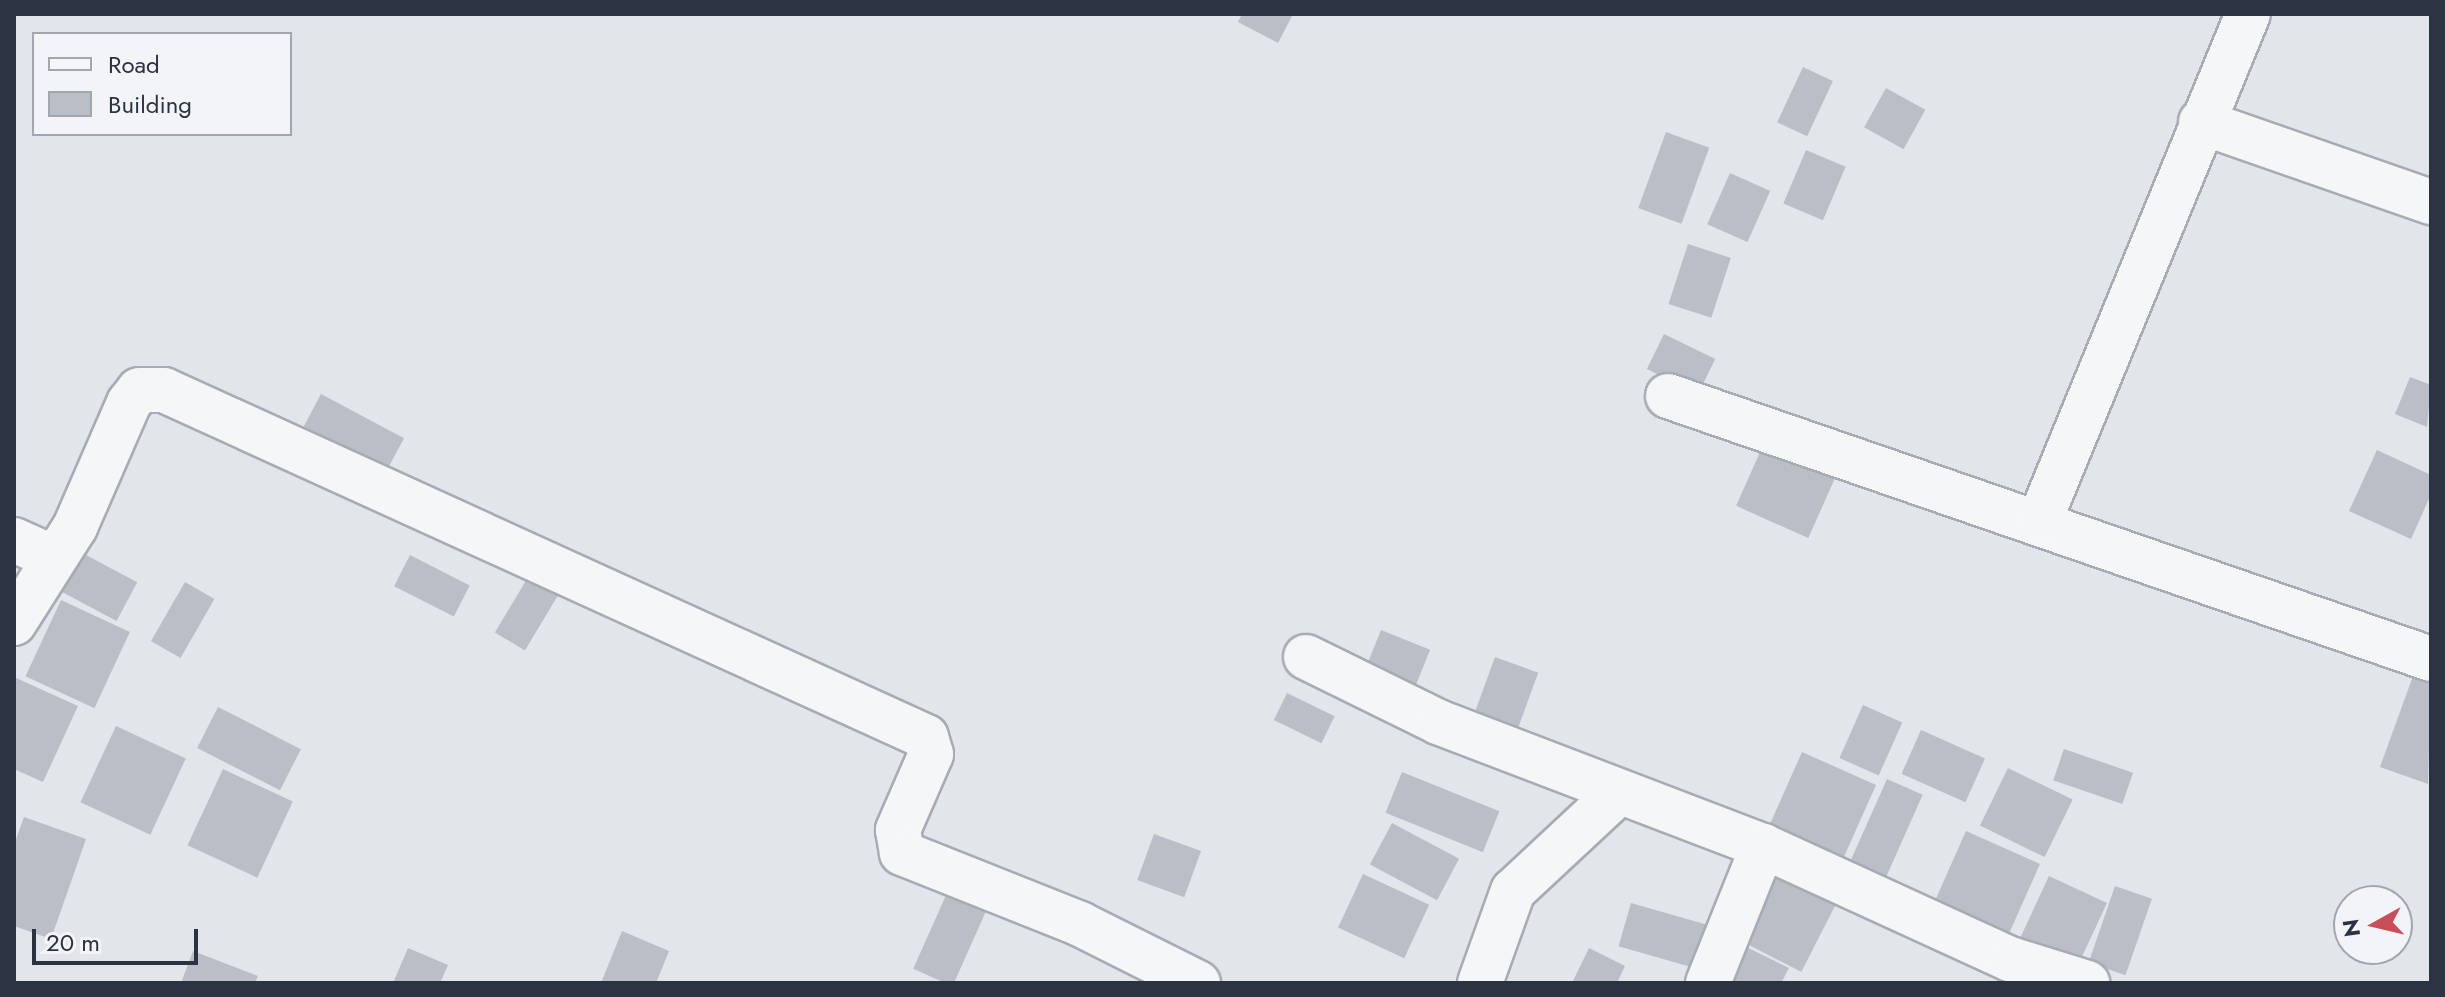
<!DOCTYPE html>
<style>
body{margin:0}
#map{position:relative;width:2445px;height:997px;overflow:hidden;background:#e2e5ea;font-family:Jost,sans-serif}
div>[style]{position:absolute}
.building>*{inset:0;background:#babec6;transform-origin:0 0}
.roads{filter:drop-shadow(2px 0 #a7acb4) drop-shadow(-2px 0 #a7acb4) drop-shadow(0 2px #a7acb4) drop-shadow(0 -2px #a7acb4)}
.minor>*{height:44px;margin:-22px;padding:0 22px;transform-origin:22px;border-radius:22px;background:#f5f6f8}
span{translate:-50% -50%;white-space:nowrap;text-align:center;line-height:1.15;-webkit-text-stroke:8px #f2f4f7;paint-order:stroke}
.frame{position:absolute;inset:0;border:16px solid #2b3241;pointer-events:none}
.legend{position:absolute;left:32px;top:32px;width:260px;height:104px;box-sizing:border-box;background:#f2f4f7;border:2px solid #a2a6ae;margin:0;padding:10px 14px;list-style:none;font-size:24px;color:#2b3241}
.legend li{display:flex;align-items:center;gap:16px;height:40px}
.legend b{width:40px;border:2px solid #a2a6ae}
.north{position:absolute;left:2333px;top:885px;width:80px;height:80px;box-sizing:border-box;background:#f2f4f7;border:2px solid #a2a6ae;border-radius:50%;rotate:262deg;font-size:22px;font-weight:700;line-height:32px;text-align:center;color:#2b3241}
.north::after{content:'';display:block;margin:auto;width:28px;height:36px;background:#c84e5a;clip-path:polygon(50% 0,100% 100%,50% 72%,0 100%)}
.scale{position:absolute;left:32px;top:929px;width:166px;height:36px;box-sizing:border-box;border:4px solid #2b3241;border-top:0;padding-left:10px;font-size:24px;line-height:28px;white-space:nowrap;color:#2b3241;-webkit-text-stroke:6px #f2f4f7;paint-order:stroke}
</style>
<div id="map">
<div class="building">
<i style="clip-path:polygon(1242px 14px,1293px 14px,1278px 43px,1238px 22px)"></i>
<i style="left:1803px;top:67px;width:33px;height:61px;rotate:25deg"></i>
<i style="left:1886px;top:88px;width:45px;height:45px;rotate:29deg"></i>
<i style="left:1666px;top:132px;width:46px;height:81px;rotate:20deg"></i>
<i style="left:1806px;top:150px;width:43px;height:58px;rotate:23deg"></i>
<i style="left:1730px;top:173px;width:44px;height:56px;rotate:24deg"></i>
<i style="left:1688px;top:244px;width:45px;height:63px;rotate:18deg"></i>
<i style="left:1664px;top:334px;width:57px;height:39px;rotate:26deg"></i>
<i style="clip-path:polygon(2410px 377px,2431px 385px,2427px 427px,2395px 414px)"></i>
<i style="left:321px;top:394px;width:94px;height:43px;rotate:28deg"></i>
<i style="left:1765px;top:441px;width:79px;height:71px;rotate:24deg"></i>
<i style="clip-path:polygon(2377px 450px,2431px 475px,2431px 494px,2411px 539px,2349px 511px)"></i>
<i style="left:71px;top:547px;width:75px;height:44px;rotate:28deg"></i>
<i style="left:410px;top:555px;width:67px;height:35px;rotate:27deg"></i>
<i style="left:533px;top:569px;width:35px;height:74px;rotate:31deg"></i>
<i style="left:185px;top:582px;width:34px;height:68px;rotate:30deg"></i>
<i style="left:61px;top:600px;width:76px;height:84px;rotate:25deg"></i>
<i style="left:1381px;top:630px;width:53px;height:46px;rotate:22deg"></i>
<i style="left:1495px;top:657px;width:46px;height:77px;rotate:20deg"></i>
<i style="clip-path:polygon(2417px 665px,2431px 670px,2428px 784px,2380px 767px)"></i>
<i style="clip-path:polygon(14px 677px,78px 706px,43px 782px,14px 769px)"></i>
<i style="left:1287px;top:693px;width:53px;height:30px;rotate:26deg"></i>
<i style="left:1863px;top:705px;width:43px;height:58px;rotate:24deg"></i>
<i style="left:218px;top:707px;width:93px;height:46px;rotate:27deg"></i>
<i style="left:116px;top:726px;width:77px;height:84px;rotate:25deg"></i>
<i style="left:1921px;top:730px;width:70px;height:48px;rotate:24deg"></i>
<i style="left:2064px;top:749px;width:73px;height:33px;rotate:19deg"></i>
<i style="left:1802px;top:752px;width:81px;height:85px;rotate:24deg"></i>
<i style="left:2008px;top:768px;width:72px;height:64px;rotate:26deg"></i>
<i style="left:223px;top:769px;width:77px;height:84px;rotate:25deg"></i>
<i style="left:1402px;top:772px;width:105px;height:44px;rotate:22deg"></i>
<i style="left:1887px;top:779px;width:39px;height:95px;rotate:24deg"></i>
<i style="clip-path:polygon(24px 817px,86px 839px,51px 939px,14px 926px,14px 845px)"></i>
<i style="left:1392px;top:823px;width:76px;height:47px;rotate:28deg"></i>
<i style="left:1966px;top:831px;width:81px;height:85px;rotate:24deg"></i>
<i style="left:1154px;top:834px;width:50px;height:49px;rotate:20deg"></i>
<i style="left:1775px;top:854px;width:77px;height:93px;rotate:27deg"></i>
<i style="left:1363px;top:874px;width:73px;height:59px;rotate:25deg"></i>
<i style="left:2049px;top:876px;width:64px;height:73px;rotate:25deg"></i>
<i style="left:2115px;top:886px;width:39px;height:81px;rotate:19deg"></i>
<i style="left:947px;top:893px;width:43px;height:83px;rotate:24deg"></i>
<i style="left:1631px;top:903px;width:79px;height:45px;rotate:16deg"></i>
<i style="clip-path:polygon(622px 931px,669px 951px,656px 983px,601px 983px)"></i>
<i style="clip-path:polygon(1734px 941px,1789px 968px,1781px 983px,1714px 983px)"></i>
<i style="clip-path:polygon(408px 948px,448px 965px,440px 983px,393px 983px)"></i>
<i style="clip-path:polygon(1589px 948px,1625px 966px,1617px 983px,1572px 983px)"></i>
<i style="clip-path:polygon(193px 951px,258px 976px,255px 983px,181px 983px)"></i>
</div>
<div class="roads">
<div class="minor">
<i style="left:2201px;top:122px;width:244px;rotate:19.2deg"></i>
<i style="left:1668px;top:396px;width:807px;rotate:19.02deg"></i>
<i style="left:2039px;top:522px;width:549px;rotate:-67.64deg"></i>
<i style="left:14px;top:540px;width:44px;rotate:24.2deg"></i>
<i style="left:14px;top:623px;width:114px;rotate:-57.6deg"></i>
<i style="left:75px;top:527px;width:135px;rotate:-66.5deg"></i>
<i style="left:129px;top:403px;width:16px;rotate:-52deg"></i>
<i style="left:139px;top:390px;width:25px"></i>
<i style="left:164px;top:390px;width:837px;rotate:24.48deg"></i>
<i style="left:926px;top:737px;width:18px;rotate:74deg"></i>
<i style="left:931px;top:754px;width:83px;rotate:113.5deg"></i>
<i style="left:898px;top:830px;width:23px;rotate:80deg"></i>
<i style="left:902px;top:853px;width:192px;rotate:21.7deg"></i>
<i style="left:1080px;top:924px;width:132px;rotate:26.6deg"></i>
<i style="left:1306px;top:657px;width:147px;rotate:26.2deg"></i>
<i style="left:1438px;top:722px;width:348px;rotate:20.9deg"></i>
<i style="left:1763px;top:846px;width:272px;rotate:24.6deg"></i>
<i style="left:2010px;top:959px;width:81px;rotate:17.3deg"></i>
<i style="left:1480px;top:983px;width:98px;rotate:-70.3deg"></i>
<i style="left:1513px;top:891px;width:145px;rotate:-43deg"></i>
<i style="left:1708px;top:983px;width:148px;rotate:-68.1deg"></i>
</div>
</div>
<div class="frame"></div>
<ul class="legend">
<li><b style="height:10px;background:#f5f6f8"></b>Road</li>
<li><b style="height:22px;background:#babec6"></b>Building</li>
</ul>
<div class="north">N</div>
<div class="scale">20 m</div>
</div>
